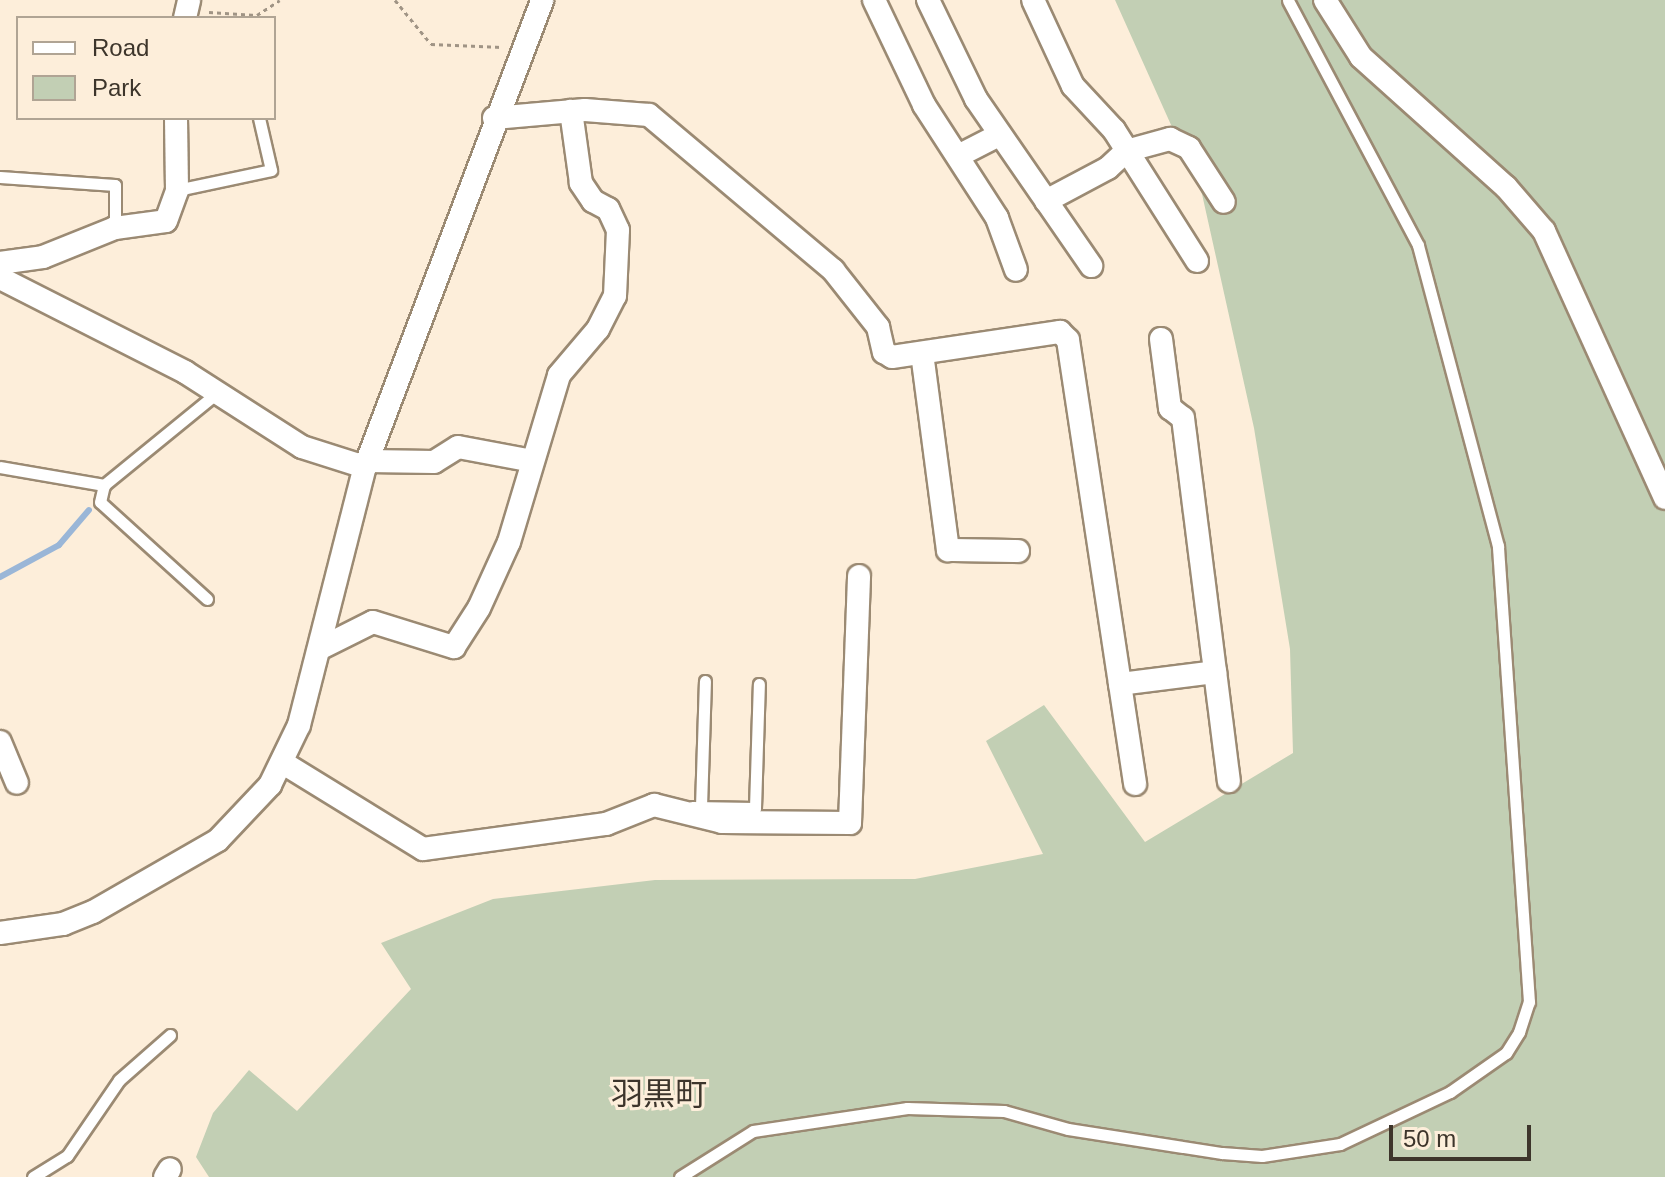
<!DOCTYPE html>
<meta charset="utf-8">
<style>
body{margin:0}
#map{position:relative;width:1665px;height:1177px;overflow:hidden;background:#fdeeda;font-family:Arial,"Noto Sans JP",sans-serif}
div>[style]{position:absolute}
.green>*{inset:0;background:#c2cfb4}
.stream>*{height:6px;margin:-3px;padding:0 3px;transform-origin:3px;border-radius:3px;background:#9ab6d7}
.path>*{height:3px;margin-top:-1.5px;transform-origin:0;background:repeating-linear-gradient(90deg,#a09485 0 4px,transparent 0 8px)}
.roads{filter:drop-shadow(2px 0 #9b8a73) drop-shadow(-2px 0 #9b8a73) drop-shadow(0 2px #9b8a73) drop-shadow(0 -2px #9b8a73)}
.lane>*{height:11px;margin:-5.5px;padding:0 5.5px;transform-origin:5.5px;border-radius:5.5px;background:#fff}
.street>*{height:22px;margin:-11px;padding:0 11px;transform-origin:11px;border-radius:11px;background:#fff}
span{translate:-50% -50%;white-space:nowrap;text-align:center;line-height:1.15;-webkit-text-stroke:6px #fdeeda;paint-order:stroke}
.quarter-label{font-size:32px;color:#3d352b}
.legend{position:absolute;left:16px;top:16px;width:260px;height:104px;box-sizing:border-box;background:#fdeeda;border:2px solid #b0a494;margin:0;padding:10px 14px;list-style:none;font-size:24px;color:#3d352b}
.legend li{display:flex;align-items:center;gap:16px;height:40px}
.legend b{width:40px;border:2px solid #b0a494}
.scale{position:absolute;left:1389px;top:1125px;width:142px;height:36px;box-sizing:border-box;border:4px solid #3d352b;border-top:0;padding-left:10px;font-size:24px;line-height:28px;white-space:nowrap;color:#3d352b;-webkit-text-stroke:6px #fdeeda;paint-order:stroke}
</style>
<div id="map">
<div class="green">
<i style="clip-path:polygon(1115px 0,1665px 0,1665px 1177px,209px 1177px,196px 1157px,213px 1113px,249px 1070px,297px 1111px,411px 989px,381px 943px,493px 899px,655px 880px,915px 879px,1043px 854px,986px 741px,1044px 705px,1145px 842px,1293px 753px,1290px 649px,1254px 428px,1202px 194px)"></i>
</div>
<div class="stream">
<i style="left:0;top:577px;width:67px;rotate:-28.5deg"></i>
<i style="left:59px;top:545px;width:46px;rotate:-49.4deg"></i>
</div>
<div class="path">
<i style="left:395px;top:0;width:57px;rotate:50.7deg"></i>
<i style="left:431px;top:44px;width:71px;rotate:2.4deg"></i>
<i style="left:209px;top:12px;width:48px;rotate:3.6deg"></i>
<i style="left:257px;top:15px;width:27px;rotate:-33deg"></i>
</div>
<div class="roads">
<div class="lane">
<i style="left:0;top:177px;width:115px;rotate:4deg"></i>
<i style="left:115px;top:185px;width:43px;rotate:90deg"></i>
<i style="left:177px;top:190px;width:96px;rotate:-12deg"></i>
<i style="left:271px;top:170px;width:53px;rotate:-103deg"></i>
<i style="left:0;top:467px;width:106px;rotate:9.8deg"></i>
<i style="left:207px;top:599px;width:144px;rotate:-137.8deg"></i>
<i style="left:100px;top:502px;width:17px;rotate:-77deg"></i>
<i style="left:104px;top:485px;width:146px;rotate:-39.2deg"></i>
<i style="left:692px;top:807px;width:63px;rotate:0.9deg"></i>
<i style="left:755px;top:808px;width:124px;rotate:-88.2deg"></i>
<i style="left:701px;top:807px;width:126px;rotate:-88.2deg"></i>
<i style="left:33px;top:1177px;width:40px;rotate:-32deg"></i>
<i style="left:67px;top:1156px;width:92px;rotate:-55.6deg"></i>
<i style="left:119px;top:1080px;width:68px;rotate:-41.4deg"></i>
<i style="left:680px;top:1177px;width:86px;rotate:-32.2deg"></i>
<i style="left:753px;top:1131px;width:156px;rotate:-8.5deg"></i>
<i style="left:907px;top:1108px;width:97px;rotate:1.8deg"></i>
<i style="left:1004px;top:1111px;width:66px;rotate:15.7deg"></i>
<i style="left:1068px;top:1129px;width:156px;rotate:8.9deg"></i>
<i style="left:1222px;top:1153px;width:40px;rotate:4.3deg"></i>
<i style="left:1262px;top:1156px;width:79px;rotate:-8.7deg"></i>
<i style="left:1340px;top:1144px;width:122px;rotate:-25.3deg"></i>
<i style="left:1450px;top:1092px;width:68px;rotate:-34.9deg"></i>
<i style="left:1506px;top:1053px;width:25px;rotate:-58deg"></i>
<i style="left:1519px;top:1032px;width:32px;rotate:-72deg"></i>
<i style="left:1529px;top:1002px;width:457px;rotate:-93.9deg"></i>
<i style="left:1498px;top:546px;width:311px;rotate:-104.9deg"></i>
<i style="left:1418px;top:245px;width:277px;rotate:-118deg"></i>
</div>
<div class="street">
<i style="left:874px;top:0;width:116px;rotate:64.5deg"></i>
<i style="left:924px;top:105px;width:135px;rotate:57.1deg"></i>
<i style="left:997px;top:218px;width:55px;rotate:69.9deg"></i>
<i style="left:928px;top:0;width:110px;rotate:64.1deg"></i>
<i style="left:976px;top:99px;width:203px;rotate:55.4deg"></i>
<i style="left:1033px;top:0;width:95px;rotate:65.1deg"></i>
<i style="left:1073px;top:86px;width:60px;rotate:47deg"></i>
<i style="left:1114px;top:130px;width:155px;rotate:57.6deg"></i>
<i style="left:1325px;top:0;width:67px;rotate:57.7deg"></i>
<i style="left:1361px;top:57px;width:195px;rotate:41.9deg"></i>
<i style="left:1506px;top:187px;width:58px;rotate:49.2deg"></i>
<i style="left:1544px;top:231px;width:293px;rotate:65.6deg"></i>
<i style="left:185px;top:18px;width:18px;rotate:-77deg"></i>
<i style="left:494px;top:118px;width:91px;rotate:-5deg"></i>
<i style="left:585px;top:110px;width:64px;rotate:4.5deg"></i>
<i style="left:649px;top:115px;width:241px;rotate:40.1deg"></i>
<i style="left:833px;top:270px;width:73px;rotate:51.7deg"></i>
<i style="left:878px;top:327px;width:26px;rotate:77deg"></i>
<i style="left:884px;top:352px;width:9px;rotate:32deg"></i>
<i style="left:892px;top:357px;width:170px;rotate:-8.5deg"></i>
<i style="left:1060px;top:332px;width:11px;rotate:45deg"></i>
<i style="left:1068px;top:340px;width:449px;rotate:81.4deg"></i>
<i style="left:958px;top:156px;width:46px;rotate:-27.1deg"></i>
<i style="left:1046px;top:201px;width:70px;rotate:-28deg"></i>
<i style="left:1108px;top:168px;width:25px;rotate:-43deg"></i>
<i style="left:1126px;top:151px;width:46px;rotate:-15.3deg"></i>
<i style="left:1170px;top:139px;width:21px;rotate:25deg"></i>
<i style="left:1189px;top:148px;width:64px;rotate:57.1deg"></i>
<i style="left:0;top:263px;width:43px;rotate:-7.9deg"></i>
<i style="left:43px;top:257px;width:78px;rotate:-21.9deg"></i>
<i style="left:115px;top:228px;width:51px;rotate:-7.8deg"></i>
<i style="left:166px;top:221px;width:33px;rotate:-70deg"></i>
<i style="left:177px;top:190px;width:72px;rotate:-90.8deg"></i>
<i style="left:0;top:278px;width:208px;rotate:26.9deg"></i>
<i style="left:185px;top:372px;width:139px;rotate:32.7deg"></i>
<i style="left:302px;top:447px;width:66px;rotate:17.6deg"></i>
<i style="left:1161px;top:339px;width:70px;rotate:82.6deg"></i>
<i style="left:1170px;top:408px;width:16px;rotate:38deg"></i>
<i style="left:1183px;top:418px;width:366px;rotate:82.8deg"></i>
<i style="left:922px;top:353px;width:199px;rotate:82.5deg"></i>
<i style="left:948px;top:550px;width:70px;rotate:0.8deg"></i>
<i style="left:368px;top:461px;width:66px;rotate:0.9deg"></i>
<i style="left:434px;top:462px;width:28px;rotate:-32deg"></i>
<i style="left:458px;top:447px;width:76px;rotate:10.6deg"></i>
<i style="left:319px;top:649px;width:60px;rotate:-26.6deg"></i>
<i style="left:373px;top:622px;width:85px;rotate:17.2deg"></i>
<i style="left:454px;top:647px;width:46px;rotate:-57.3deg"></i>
<i style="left:479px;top:608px;width:72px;rotate:-65.6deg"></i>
<i style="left:509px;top:542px;width:174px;rotate:-73.3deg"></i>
<i style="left:559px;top:375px;width:60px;rotate:-49.7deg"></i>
<i style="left:598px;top:329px;width:37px;rotate:-63deg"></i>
<i style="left:615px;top:296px;width:66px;rotate:-87.4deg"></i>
<i style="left:618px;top:230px;width:23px;rotate:-115deg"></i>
<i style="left:608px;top:209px;width:17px;rotate:-152deg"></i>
<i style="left:593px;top:201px;width:22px;rotate:-124deg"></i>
<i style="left:581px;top:183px;width:73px;rotate:-97.9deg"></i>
<i style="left:1120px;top:684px;width:96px;rotate:-7.2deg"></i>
<i style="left:0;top:742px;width:44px;rotate:67.5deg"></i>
<i style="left:283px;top:763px;width:164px;rotate:31.6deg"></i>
<i style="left:423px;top:849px;width:185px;rotate:-7.8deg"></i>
<i style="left:606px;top:824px;width:52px;rotate:-21.6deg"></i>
<i style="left:654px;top:805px;width:70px;rotate:14deg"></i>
<i style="left:722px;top:822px;width:128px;rotate:0.4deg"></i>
<i style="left:850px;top:823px;width:247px;rotate:-87.9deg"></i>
<i style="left:0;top:933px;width:64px;rotate:-8.1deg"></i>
<i style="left:63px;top:924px;width:32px;rotate:-22deg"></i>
<i style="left:93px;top:912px;width:144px;rotate:-29.9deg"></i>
<i style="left:218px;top:840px;width:76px;rotate:-46.6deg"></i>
<i style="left:270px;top:785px;width:67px;rotate:-64.2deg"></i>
<i style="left:299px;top:725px;width:266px;rotate:-75.7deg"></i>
<i style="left:365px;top:467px;width:499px;rotate:-69.2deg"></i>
<i style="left:165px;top:1177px;width:9px;rotate:-58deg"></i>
</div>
</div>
<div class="quarter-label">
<span style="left:659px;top:1094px">羽黒町</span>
</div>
<ul class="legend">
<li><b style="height:10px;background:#fff"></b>Road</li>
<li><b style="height:22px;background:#c2cfb4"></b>Park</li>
</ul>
<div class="scale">50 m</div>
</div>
